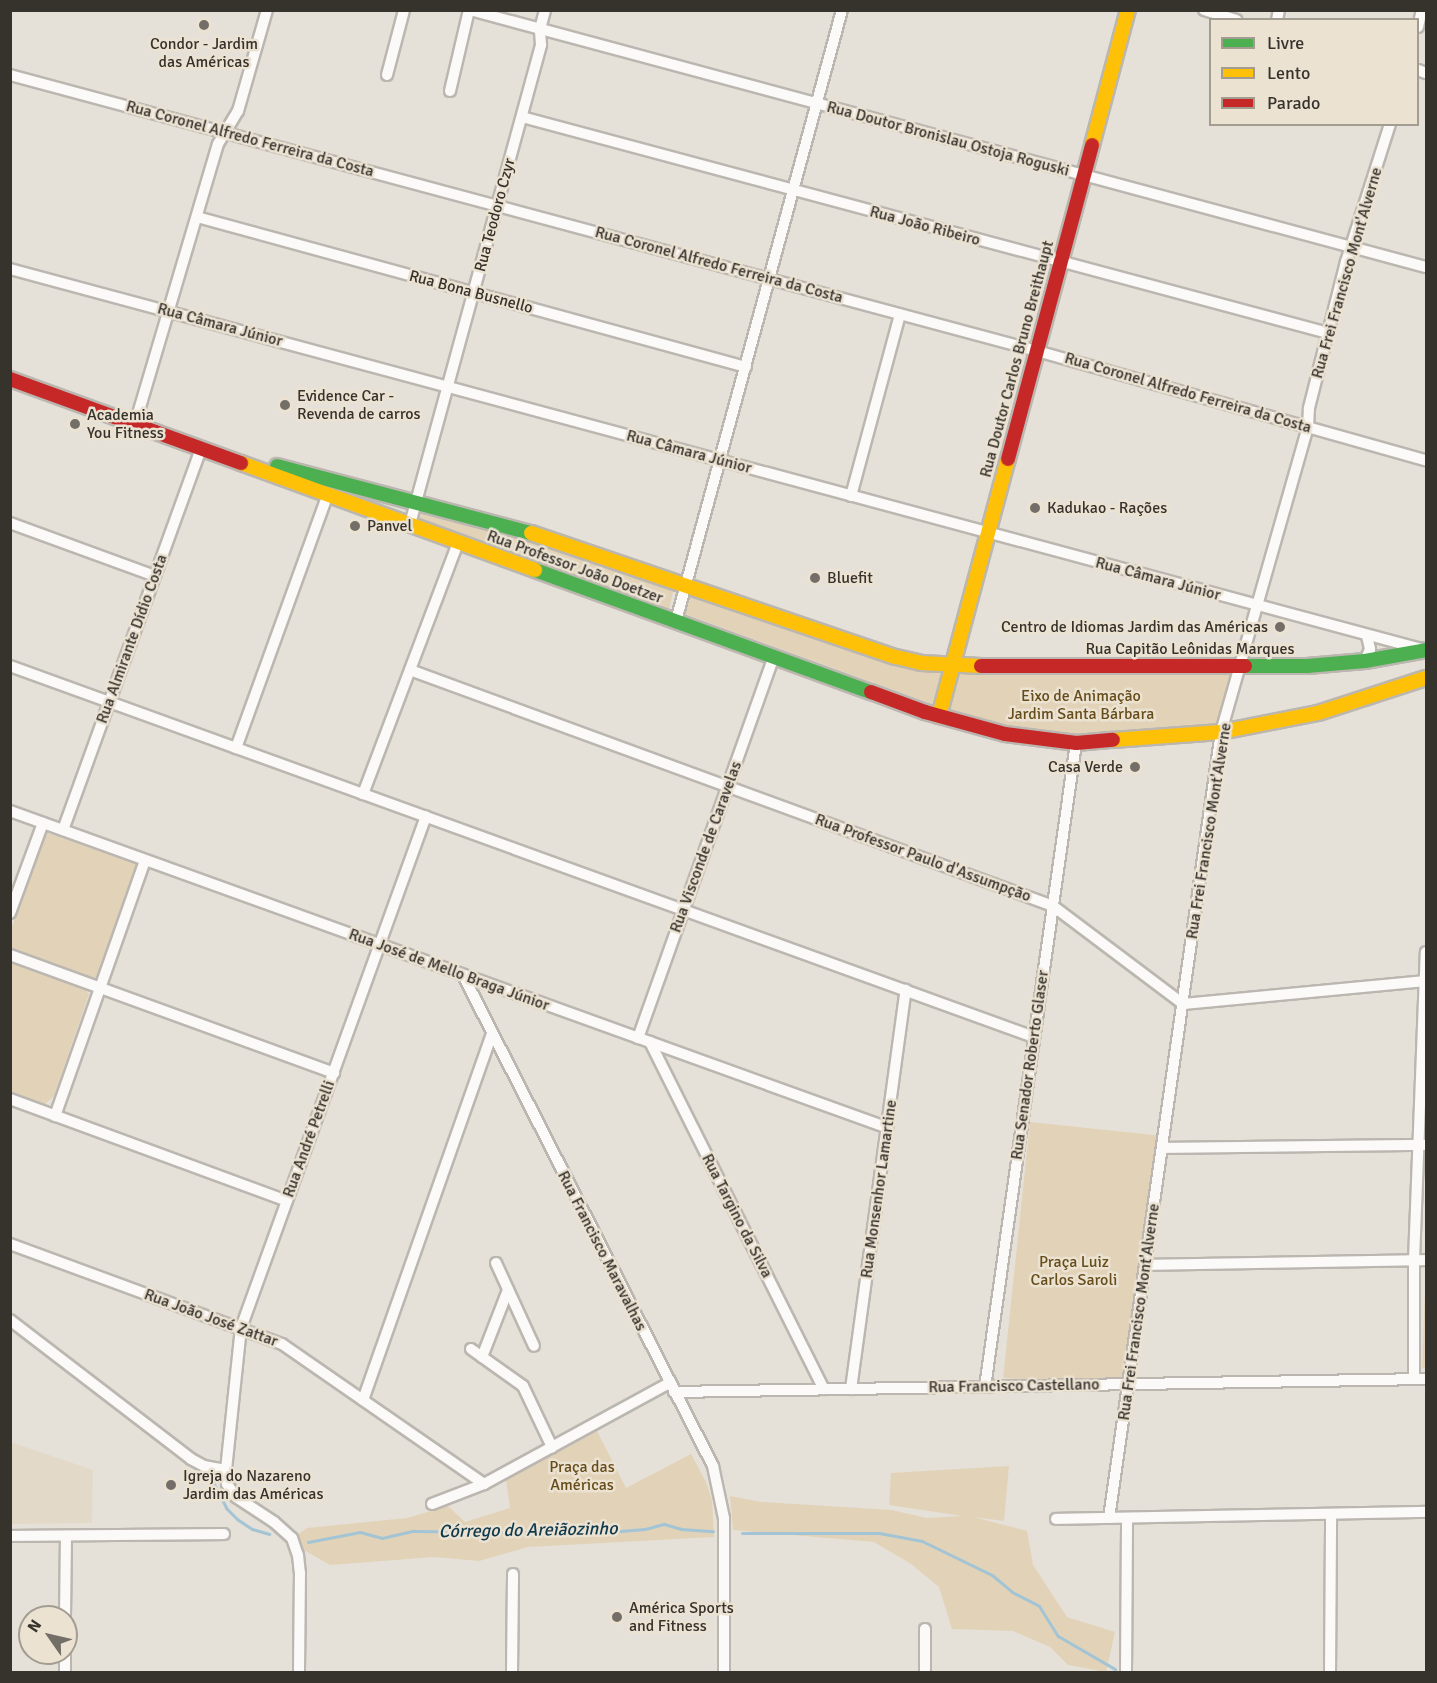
<!DOCTYPE html>
<meta charset="utf-8">
<style>
body{margin:0}
#map{position:relative;width:1437px;height:1683px;overflow:hidden;background:#e5e1d8;font-family:Signika,sans-serif}
div>[style]{position:absolute}
.built>*{inset:0;background:#e2d9c8}
.green>*{inset:0;background:#e2d3b8;transform-origin:0 0}
.stream>*{height:3px;margin:-1.5px;padding:0 1.5px;transform-origin:1.5px;border-radius:1.5px;background:#a3c4d4}
.roads{filter:drop-shadow(2px 0 #bbb7b0) drop-shadow(-2px 0 #bbb7b0) drop-shadow(0 2px #bbb7b0) drop-shadow(0 -2px #bbb7b0)}
.street>*{height:10px;margin:-5px;padding:0 5px;transform-origin:5px;border-radius:5px;background:#fbfaf9}
.fast>*{height:14px;margin:-7px;padding:0 7px;transform-origin:7px;border-radius:7px;background:#4caf50}
.slow>*{height:14px;margin:-7px;padding:0 7px;transform-origin:7px;border-radius:7px;background:#ffc107}
.jam>*{height:14px;margin:-7px;padding:0 7px;transform-origin:7px;border-radius:7px;background:#c62828}
.dots>*{width:16px;height:16px;translate:-50% -50%;box-sizing:border-box;border:3px solid #ebe2d2;border-radius:50%}
span{translate:-50% -50%;white-space:nowrap;text-align:center;line-height:1.15;-webkit-text-stroke:5px #ebe2d2;paint-order:stroke}
.poi-label{font-size:16px;color:#36322c}
.left{translate:0 -50%;text-align:left}
.right{translate:-100% -50%;text-align:right}
.street-label{font-size:16px;color:#36322c}
.park-label{font-size:16px;color:#664d1a}
.water-label{font-size:18px;color:#0f394c;font-style:italic}
.frame{position:absolute;inset:0;border:12px solid #36322c;pointer-events:none}
.legend{position:absolute;left:1209px;top:18px;width:210px;height:108px;box-sizing:border-box;background:#ebe2d2;border:2px solid #a39c90;margin:0;padding:8px 10px;list-style:none;font-size:18px;color:#36322c}
.legend li{display:flex;align-items:center;gap:12px;height:30px}
.legend b{width:30px;border:2px solid #a39c90}
.north{position:absolute;left:18px;top:1605px;width:60px;height:60px;box-sizing:border-box;background:#ebe2d2;border:2px solid #a39c90;border-radius:50%;rotate:304deg;font-size:16px;font-weight:700;line-height:24px;text-align:center;color:#36322c}
.north::after{content:'';display:block;margin:auto;width:21px;height:27px;background:#736f68;clip-path:polygon(50% 0,100% 100%,50% 72%,0 100%)}
</style>
<div id="map">
<div class="built">
<i style="clip-path:polygon(10px 1442px,93px 1470px,92px 1523px,11px 1524px)"></i>
</div>
<div class="green">
<i style="clip-path:polygon(424px 507px,674px 588px,669px 610px,419px 519px)"></i>
<i style="clip-path:polygon(691px 596px,941px 673px,932px 704px,685px 614px)"></i>
<i style="clip-path:polygon(1232px 672px,1218px 725px,1080px 737px,1018px 730px,948px 712px,960px 674px)"></i>
<i style="clip-path:polygon(45px 832px,136px 864px,95px 980px,11px 951px,11px 930px)"></i>
<i style="clip-path:polygon(11px 960px,82px 986px,89px 994px,54px 1096px,44px 1105px,11px 1095px)"></i>
<i style="left:1030px;top:1122px;width:127px;height:257px;rotate:6deg"></i>
<i style="clip-path:polygon(1426px 1265px,1426px 1368px,1422px 1368px)"></i>
<i style="clip-path:polygon(597px 1431px,626px 1488px,691px 1454px,706px 1482px,712px 1500px,714px 1537px,528px 1547px,479px 1561px,434px 1557px,330px 1565px,304px 1550px,297px 1535px,307px 1528px,407px 1518px,448px 1506px,465px 1522px,510px 1508px,506px 1479px)"></i>
<i style="clip-path:polygon(1009px 1466px,1004px 1521px,974px 1517px,1027px 1531px,1033px 1565px,1067px 1617px,1115px 1632px,1106px 1672px,1068px 1665px,1050px 1647px,1013px 1631px,952px 1629px,939px 1587px,911px 1564px,874px 1542px,733px 1530px,730px 1496px,761px 1502px,892px 1510px,927px 1518px,962px 1516px,889px 1505px,891px 1473px)"></i>
</div>
<div class="stream">
<i style="left:209px;top:1474px;width:38px;rotate:63deg"></i>
<i style="left:226px;top:1508px;width:16px;rotate:45deg"></i>
<i style="left:237px;top:1519px;width:18px;rotate:34deg"></i>
<i style="left:252px;top:1529px;width:18px;rotate:16deg"></i>
<i style="left:742px;top:1533px;width:137px"></i>
<i style="left:879px;top:1533px;width:44px;rotate:10.5deg"></i>
<i style="left:922px;top:1541px;width:78px;rotate:25.9deg"></i>
<i style="left:992px;top:1575px;width:26px;rotate:40deg"></i>
<i style="left:1012px;top:1592px;width:30px;rotate:27deg"></i>
<i style="left:1039px;top:1606px;width:36px;rotate:58deg"></i>
<i style="left:1058px;top:1636px;width:66px;rotate:30.1deg"></i>
<i style="left:308px;top:1542px;width:53px;rotate:-10.9deg"></i>
<i style="left:360px;top:1532px;width:23px;rotate:15deg"></i>
<i style="left:382px;top:1538px;width:32px;rotate:-13deg"></i>
<i style="left:413px;top:1531px;width:148px;rotate:0.8deg"></i>
<i style="left:561px;top:1533px;width:23px;rotate:-18deg"></i>
<i style="left:583px;top:1526px;width:13px;rotate:32deg"></i>
<i style="left:594px;top:1533px;width:51px;rotate:-4.5deg"></i>
<i style="left:645px;top:1529px;width:20px;rotate:-15deg"></i>
<i style="left:664px;top:1524px;width:18px;rotate:16deg"></i>
<i style="left:681px;top:1529px;width:32px;rotate:4deg"></i>
</div>
<div class="roads">
<div class="street">
<i style="left:470px;top:10px;width:990px;rotate:15.05deg"></i>
<i style="left:1204px;top:10px;width:34px;rotate:17deg"></i>
<i style="left:1277px;top:20px;width:10px;rotate:-79deg"></i>
<i style="left:1418px;top:27px;width:17px;rotate:-77deg"></i>
<i style="left:1418px;top:70px;width:9px;rotate:21deg"></i>
<i style="left:10px;top:75px;width:1063px;rotate:15.04deg"></i>
<i style="left:1037px;top:351px;width:404px;rotate:15.7deg"></i>
<i style="left:387px;top:75px;width:67px;rotate:-75.3deg"></i>
<i style="left:450px;top:91px;width:83px;rotate:-76.8deg"></i>
<i style="left:522px;top:117px;width:834px;rotate:15deg"></i>
<i style="left:197px;top:217px;width:569px;rotate:15.28deg"></i>
<i style="left:10px;top:269px;width:1461px;rotate:15.07deg"></i>
<i style="left:135px;top:424px;width:292px;rotate:-73.5deg"></i>
<i style="left:218px;top:144px;width:39px;rotate:-59deg"></i>
<i style="left:238px;top:111px;width:105px;rotate:-74deg"></i>
<i style="left:851px;top:496px;width:188px;rotate:-74.9deg"></i>
<i style="left:10px;top:523px;width:154px;rotate:20.1deg"></i>
<i style="left:410px;top:524px;width:497px;rotate:-74.7deg"></i>
<i style="left:541px;top:45px;width:16px;rotate:-94deg"></i>
<i style="left:540px;top:29px;width:20px;rotate:-75deg"></i>
<i style="left:676px;top:621px;width:633px;rotate:-74.8deg"></i>
<i style="left:1365px;top:661px;width:13px;rotate:-67deg"></i>
<i style="left:1370px;top:649px;width:13px;rotate:-103deg"></i>
<i style="left:10px;top:666px;width:1089px;rotate:19.92deg"></i>
<i style="left:410px;top:670px;width:685px;rotate:20.15deg"></i>
<i style="left:1053px;top:906px;width:163px;rotate:37deg"></i>
<i style="left:1183px;top:1004px;width:244px;rotate:-5.4deg"></i>
<i style="left:236px;top:748px;width:270px;rotate:-70.1deg"></i>
<i style="left:363px;top:794px;width:269px;rotate:-69.3deg"></i>
<i style="left:10px;top:811px;width:933px;rotate:19.85deg"></i>
<i style="left:63px;top:830px;width:406px;rotate:-70.1deg"></i>
<i style="left:10px;top:913px;width:96px;rotate:-69.9deg"></i>
<i style="left:10px;top:955px;width:345px;rotate:20deg"></i>
<i style="left:463px;top:975px;width:551px;rotate:63.02deg"></i>
<i style="left:713px;top:1466px;width:53px;rotate:78.1deg"></i>
<i style="left:724px;top:1518px;width:154px;rotate:90deg"></i>
<i style="left:638px;top:1038px;width:405px;rotate:-70.4deg"></i>
<i style="left:650px;top:1042px;width:388px;rotate:63.4deg"></i>
<i style="left:10px;top:1099px;width:295px;rotate:20.2deg"></i>
<i style="left:55px;top:1116px;width:271px;rotate:-70.6deg"></i>
<i style="left:1162px;top:1148px;width:264px;rotate:-0.7deg"></i>
<i style="left:10px;top:1244px;width:290px;rotate:20.2deg"></i>
<i style="left:282px;top:1344px;width:246px;rotate:34.7deg"></i>
<i style="left:496px;top:1263px;width:91px;rotate:65.4deg"></i>
<i style="left:1145px;top:1265px;width:281px;rotate:-1deg"></i>
<i style="left:10px;top:1320px;width:228px;rotate:37.5deg"></i>
<i style="left:191px;top:1459px;width:15px;rotate:28deg"></i>
<i style="left:204px;top:1466px;width:22px;rotate:10deg"></i>
<i style="left:226px;top:1470px;width:14px;rotate:86deg"></i>
<i style="left:227px;top:1484px;width:16px;rotate:55deg"></i>
<i style="left:236px;top:1497px;width:45px;rotate:33.3deg"></i>
<i style="left:274px;top:1522px;width:24px;rotate:42deg"></i>
<i style="left:292px;top:1538px;width:18px;rotate:71deg"></i>
<i style="left:298px;top:1555px;width:18px;rotate:84deg"></i>
<i style="left:300px;top:1573px;width:99px;rotate:90.6deg"></i>
<i style="left:471px;top:1349px;width:64px;rotate:35.4deg"></i>
<i style="left:523px;top:1386px;width:68px;rotate:64.6deg"></i>
<i style="left:482px;top:1357px;width:72px;rotate:-68.8deg"></i>
<i style="left:1414px;top:1379px;width:119px;rotate:-90deg"></i>
<i style="left:1414px;top:1260px;width:308px;rotate:-87.8deg"></i>
<i style="left:985px;top:1387px;width:650px;rotate:-81.96deg"></i>
<i style="left:851px;top:1389px;width:403px;rotate:-82.2deg"></i>
<i style="left:674px;top:1392px;width:752px;rotate:-0.99deg"></i>
<i style="left:363px;top:1400px;width:388px;rotate:-70.6deg"></i>
<i style="left:226px;top:1470px;width:143px;rotate:-84deg"></i>
<i style="left:241px;top:1328px;width:544px;rotate:-70.13deg"></i>
<i style="left:432px;top:1504px;width:56px;rotate:-21deg"></i>
<i style="left:484px;top:1484px;width:211px;rotate:-28.6deg"></i>
<i style="left:1109px;top:1518px;width:794px;rotate:-81.89deg"></i>
<i style="left:1221px;top:732px;width:317px;rotate:-74.1deg"></i>
<i style="left:1308px;top:427px;width:19px;rotate:-87deg"></i>
<i style="left:1309px;top:408px;width:151px;rotate:-75.8deg"></i>
<i style="left:1346px;top:262px;width:145px;rotate:-72.3deg"></i>
<i style="left:1056px;top:1519px;width:370px;rotate:-1.1deg"></i>
<i style="left:10px;top:1536px;width:214px;rotate:-0.5deg"></i>
<i style="left:65px;top:1617px;width:81px;rotate:-89.3deg"></i>
<i style="left:65px;top:1672px;width:19px;rotate:-90deg"></i>
<i style="left:512px;top:1672px;width:98px;rotate:-89.4deg"></i>
<i style="left:925px;top:1672px;width:43px;rotate:-90deg"></i>
<i style="left:1126px;top:1672px;width:154px;rotate:-89.6deg"></i>
<i style="left:1330px;top:1672px;width:158px;rotate:-89.6deg"></i>
</div>
<div class="fast">
<i style="left:277px;top:466px;width:263px;rotate:14.8deg"></i>
<i style="left:535px;top:570px;width:357px;rotate:20deg"></i>
<i style="left:1245px;top:666px;width:62px"></i>
<i style="left:1307px;top:666px;width:58px;rotate:-4.9deg"></i>
<i style="left:1365px;top:661px;width:62px;rotate:-10.2deg"></i>
</div>
<div class="slow">
<i style="left:1092px;top:145px;width:140px;rotate:-75.1deg"></i>
<i style="left:241px;top:463px;width:313px;rotate:20deg"></i>
<i style="left:531px;top:533px;width:385px;rotate:18.8deg"></i>
<i style="left:896px;top:657px;width:26px;rotate:13deg"></i>
<i style="left:921px;top:663px;width:60px;rotate:2.9deg"></i>
<i style="left:939px;top:716px;width:266px;rotate:-75deg"></i>
<i style="left:1113px;top:740px;width:108px;rotate:-4.2deg"></i>
<i style="left:1221px;top:732px;width:99px;rotate:-11.1deg"></i>
<i style="left:1318px;top:713px;width:114px;rotate:-18deg"></i>
</div>
<div class="jam">
<i style="left:10px;top:379px;width:246px;rotate:20deg"></i>
<i style="left:1008px;top:459px;width:325px;rotate:-75deg"></i>
<i style="left:981px;top:666px;width:264px"></i>
<i style="left:871px;top:692px;width:58px;rotate:20.3deg"></i>
<i style="left:925px;top:712px;width:83px;rotate:15.4deg"></i>
<i style="left:1005px;top:734px;width:72px;rotate:7.2deg"></i>
<i style="left:1076px;top:743px;width:37px;rotate:-5deg"></i>
</div>
</div>
<div class="dots">
<i style="left:204px;top:25px;background:#736f68"></i>
<i style="left:285px;top:405px;background:#736f68"></i>
<i style="left:75px;top:424px;background:#736f68"></i>
<i style="left:1035px;top:508px;background:#736f68"></i>
<i style="left:355px;top:526px;background:#736f68"></i>
<i style="left:815px;top:578px;background:#736f68"></i>
<i style="left:1280px;top:627px;background:#736f68"></i>
<i style="left:1135px;top:767px;background:#736f68"></i>
<i style="left:171px;top:1485px;background:#736f68"></i>
<i style="left:617px;top:1617px;background:#736f68"></i>
</div>
<div class="poi-label">
<span style="left:204px;top:53px">Condor - Jardim<br>das Américas</span>
<span class="left" style="left:297px;top:405px">Evidence Car -<br>Revenda de carros</span>
<span class="left" style="left:87px;top:424px">Academia<br>You Fitness</span>
<span class="left" style="left:1047px;top:508px">Kadukao - Rações</span>
<span class="left" style="left:367px;top:526px">Panvel</span>
<span class="left" style="left:827px;top:578px">Bluefit</span>
<span class="right" style="left:1268px;top:627px">Centro de Idiomas Jardim das Américas</span>
<span class="right" style="left:1123px;top:767px">Casa Verde</span>
<span class="left" style="left:183px;top:1485px">Igreja do Nazareno<br>Jardim das Américas</span>
<span class="left" style="left:629px;top:1617px">América Sports<br>and Fitness</span>
</div>
<div class="street-label">
<span style="left:250px;top:139px;rotate:15deg">Rua Coronel Alfredo Ferreira da Costa</span>
<span style="left:948px;top:139px;rotate:15deg">Rua Doutor Bronislau Ostoja Roguski</span>
<span style="left:495px;top:215px;rotate:-75deg">Rua Teodoro Czyr</span>
<span style="left:925px;top:226px;rotate:15deg">Rua João Ribeiro</span>
<span style="left:719px;top:265px;rotate:15deg">Rua Coronel Alfredo Ferreira da Costa</span>
<span style="left:1347px;top:273px;rotate:-74deg">Rua Frei Francisco Mont'Alverne</span>
<span style="left:471px;top:292px;rotate:15deg">Rua Bona Busnello</span>
<span style="left:220px;top:325px;rotate:15deg">Rua Câmara Júnior</span>
<span style="left:1017px;top:359px;rotate:-75deg">Rua Doutor Carlos Bruno Breithaupt</span>
<span style="left:1188px;top:393px;rotate:16deg">Rua Coronel Alfredo Ferreira da Costa</span>
<span style="left:689px;top:452px;rotate:15deg">Rua Câmara Júnior</span>
<span style="left:575px;top:567px;rotate:20deg">Rua Professor João Doetzer</span>
<span style="left:1158px;top:579px;rotate:15deg">Rua Câmara Júnior</span>
<span style="left:132px;top:639px;rotate:-70deg">Rua Almirante Dídio Costa</span>
<span style="left:1190px;top:649px">Rua Capitão Leônidas Marques</span>
<span style="left:1209px;top:831px;rotate:-81deg">Rua Frei Francisco Mont'Alverne</span>
<span style="left:706px;top:847px;rotate:-70deg">Rua Visconde de Caravelas</span>
<span style="left:923px;top:858px;rotate:20deg">Rua Professor Paulo d'Assumpção</span>
<span style="left:449px;top:970px;rotate:20deg">Rua José de Mello Braga Júnior</span>
<span style="left:1030px;top:1065px;rotate:-82deg">Rua Senador Roberto Glaser</span>
<span style="left:309px;top:1139px;rotate:-70deg">Rua André Petrelli</span>
<span style="left:879px;top:1189px;rotate:-82deg">Rua Monsenhor Lamartine</span>
<span style="left:737px;top:1216px;rotate:63deg">Rua Targino da Silva</span>
<span style="left:602px;top:1251px;rotate:63deg">Rua Francisco Maravalhas</span>
<span style="left:1139px;top:1312px;rotate:-82deg">Rua Frei Francisco Mont'Alverne</span>
<span style="left:211px;top:1318px;rotate:20deg">Rua João José Zattar</span>
<span style="left:1014px;top:1386px;rotate:-1deg">Rua Francisco Castellano</span>
</div>
<div class="park-label">
<span style="left:1081px;top:705px">Eixo de Animação<br>Jardim Santa Bárbara</span>
<span style="left:1074px;top:1271px">Praça Luiz<br>Carlos Saroli</span>
<span style="left:582px;top:1476px">Praça das<br>Américas</span>
</div>
<div class="water-label">
<span style="left:528px;top:1530px;rotate:-1deg">Córrego do Areiãozinho</span>
</div>
<div class="frame"></div>
<ul class="legend">
<li><b style="height:8px;background:#4caf50"></b>Livre</li>
<li><b style="height:8px;background:#ffc107"></b>Lento</li>
<li><b style="height:8px;background:#c62828"></b>Parado</li>
</ul>
<div class="north">N</div>
</div>
